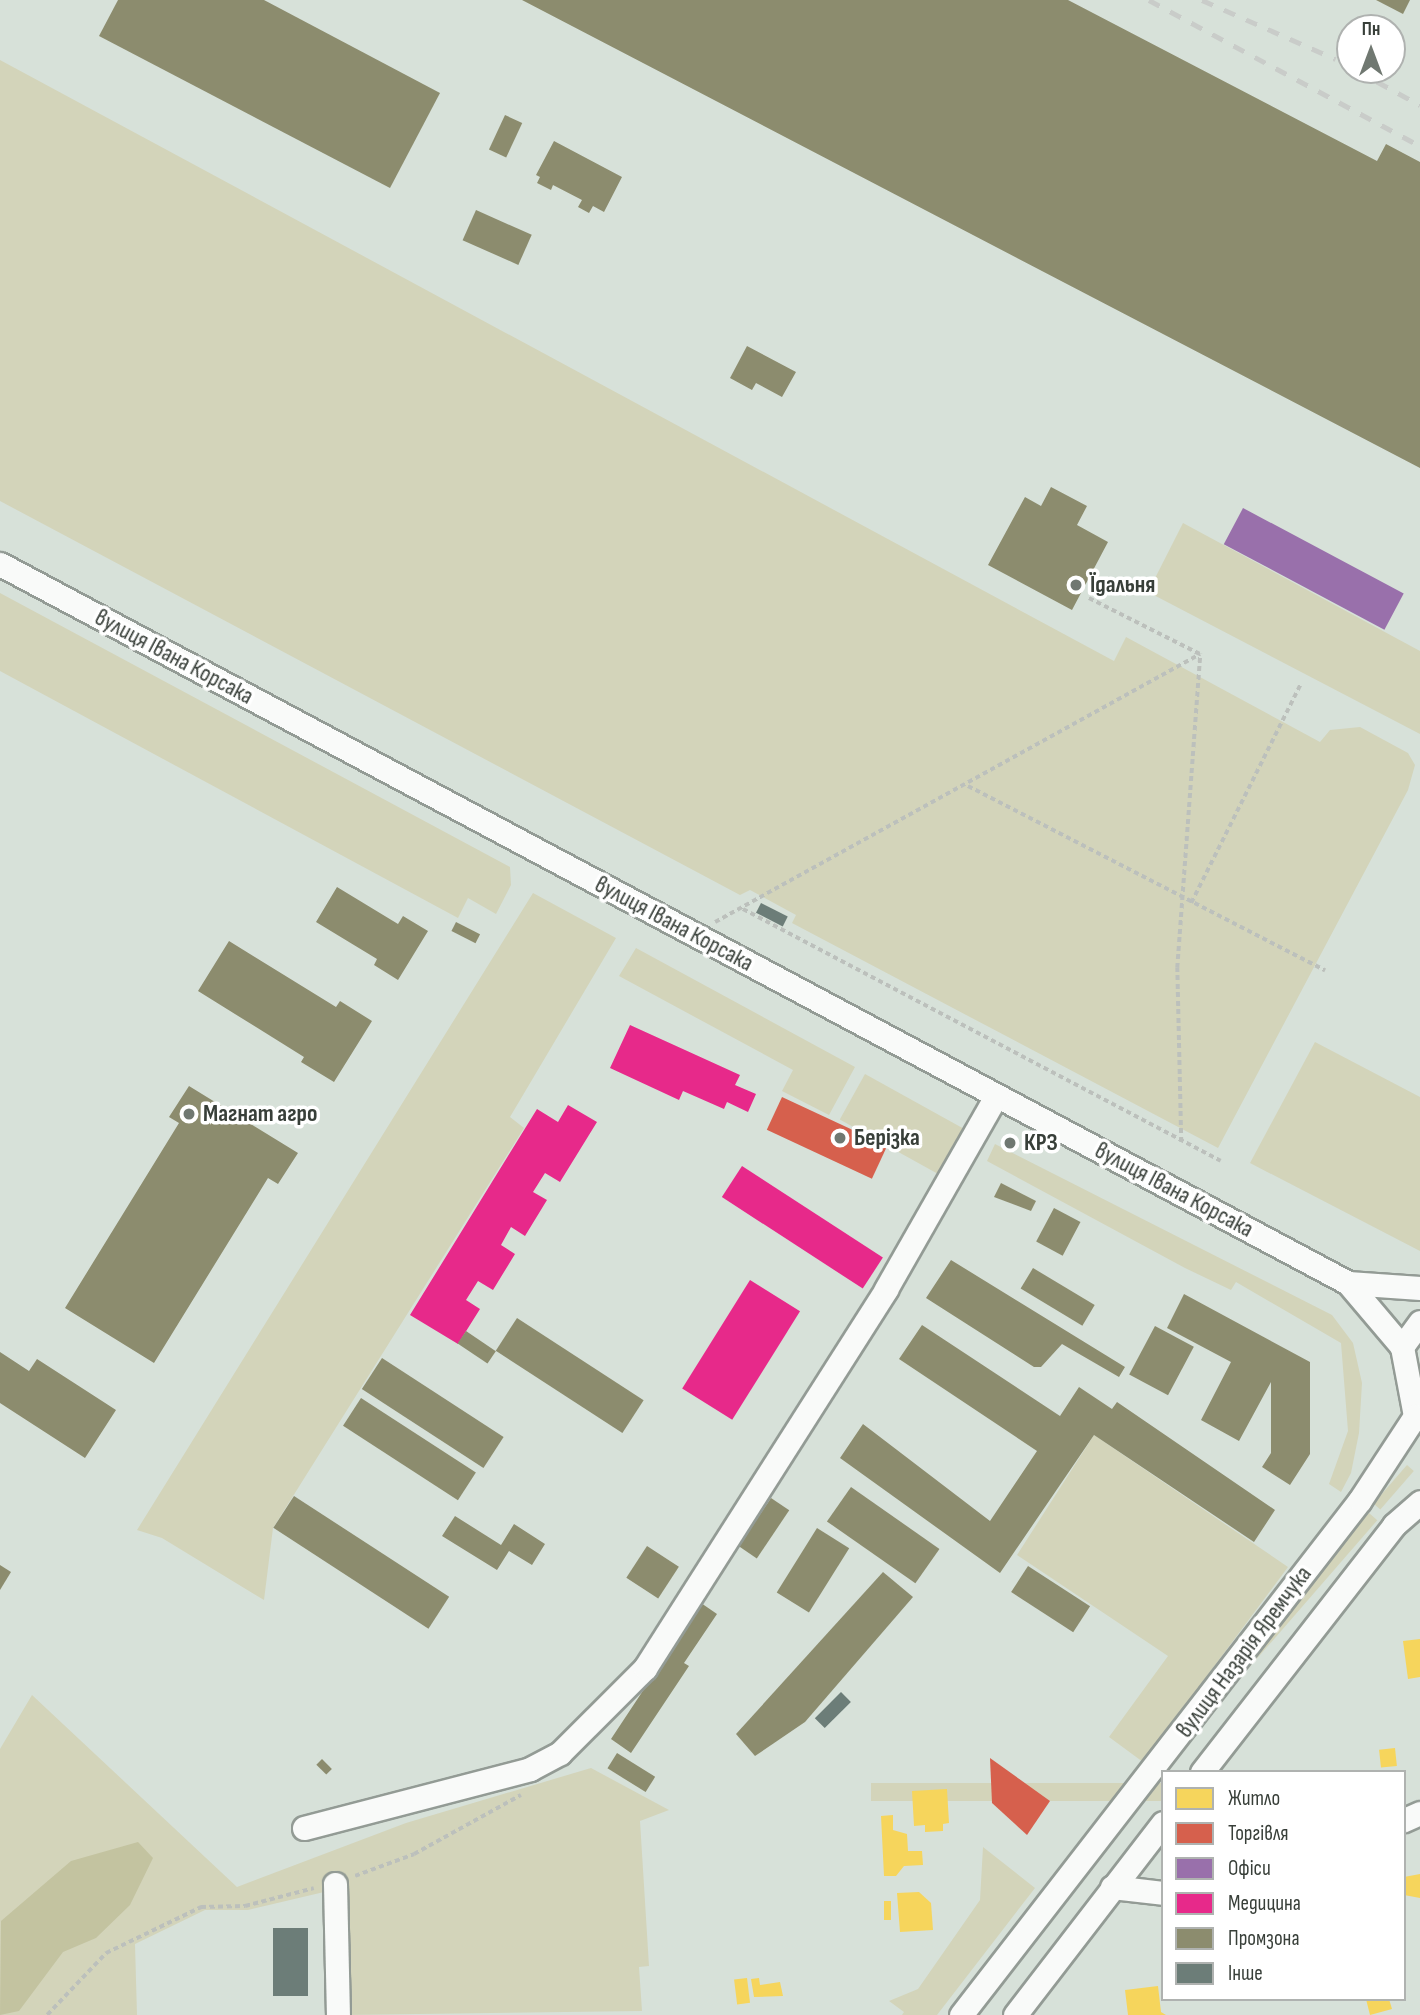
<!DOCTYPE html>
<meta charset="utf-8">
<style>
body{margin:0}
#map{position:relative;width:1420px;height:2015px;overflow:hidden;background:#d7e1d9;font-family:"Sofia Sans Condensed",sans-serif}
div>[style]{position:absolute}
.green>*{inset:0;background:#d3d4ba;transform-origin:0 0}
.forest>*{inset:0;background:#c3c3a0}
.homes>*{inset:0;background:#f6d55c;transform-origin:0 0}
.shops>*{inset:0;background:#d6604d;transform-origin:0 0}
.offices>*{inset:0;background:#9970ab;transform-origin:0 0}
.health>*{inset:0;background:#e7298a;transform-origin:0 0}
.industry>*{inset:0;background:#8c8c6e;transform-origin:0 0}
.building>*{inset:0;background:#6c7d78;transform-origin:0 0}
.path>*{height:3.5px;margin-top:-1.75px;transform-origin:0;background:repeating-linear-gradient(90deg,#bcc0bc 0 5px,transparent 0 8.5px)}
.roads{filter:drop-shadow(2px 0 #939b95) drop-shadow(-2px 0 #939b95) drop-shadow(0 2px #939b95) drop-shadow(0 -2px #939b95)}
.minor>*{height:23px;margin:-11.5px;padding:0 11.5px;transform-origin:11.5px;border-radius:11.5px;background:#f9faf9}
.rail>*{height:5px;margin-top:-2.5px;transform-origin:0;background:repeating-linear-gradient(90deg,#c9ccc9 0 12px,transparent 0 24px)}
.dots>*{width:19px;height:19px;translate:-50% -50%;box-sizing:border-box;border:4px solid #fff;border-radius:50%}
span{translate:-50% -50%;white-space:nowrap;text-align:center;line-height:1.15;-webkit-text-stroke:7px #fff;paint-order:stroke}
.poi-label{font-size:24px;color:#383f39;font-weight:700}
.left{translate:0 -50%;text-align:left}
.street-label{font-size:24px;color:#383f39}
.legend{position:absolute;left:1161px;top:1770px;width:245px;height:231px;box-sizing:border-box;background:#fff;border:2px solid #afb2b0;margin:0;padding:9px 12px;list-style:none;font-size:21px;color:#383f39}
.legend li{display:flex;align-items:center;gap:14px;height:35px}
.legend b{width:35px;border:2px solid #afb2b0}
.north{position:absolute;left:1336px;top:14px;width:70px;height:70px;box-sizing:border-box;background:#fff;border:2px solid #afb2b0;border-radius:50%;rotate:0deg;font-size:19px;font-weight:700;line-height:28px;text-align:center;color:#383f39}
.north::after{content:'';display:block;margin:auto;width:24px;height:32px;background:#707871;clip-path:polygon(50% 0,100% 100%,50% 72%,0 100%)}
</style>
<div id="map">
<div class="green">
<i style="clip-path:polygon(0 60px,1114px 661px,1126px 637px,1320px 742px,1330px 730px,1360px 727px,1408px 753px,1415px 765px,1408px 790px,1218px 1148px,792px 923px,796px 915px,750px 890px,740px 895px,0 501px)"></i>
<i style="clip-path:polygon(1183px 523px,1420px 651px,1420px 734px,1148px 592px)"></i>
<i style="clip-path:polygon(0 593px,510px 867px,511px 885px,496px 914px,468px 898px,458px 918px,0 671px)"></i>
<i style="clip-path:polygon(533px 893px,616px 938px,510px 1117px,524px 1128px,273px 1528px,264px 1600px,162px 1538px,137px 1530px)"></i>
<i style="clip-path:polygon(636px 948px,855px 1067px,829px 1115px,782px 1091px,793px 1070px,619px 976px)"></i>
<i style="clip-path:polygon(1315px 1042px,1420px 1097px,1420px 1251px,1250px 1163px)"></i>
<i style="left:865px;top:1074px;width:115px;height:52px;rotate:29deg"></i>
<i style="clip-path:polygon(995px 1144px,1332px 1315px,1353px 1343px,1362px 1383px,1359px 1433px,1351px 1473px,1341px 1492px,1329px 1484px,1348px 1431px,1341px 1343px,1236px 1282px,1231px 1290px,1185px 1268px,987px 1161px)"></i>
<i style="clip-path:polygon(1094px 1435px,1288px 1567px,1143px 1762px,1109px 1737px,1168px 1656px,1017px 1555px)"></i>
<i style="left:1407px;top:1465px;width:9px;height:51px;rotate:41deg"></i>
<i style="left:1369px;top:1513px;width:11px;height:326px;rotate:41deg"></i>
<i style="clip-path:polygon(32px 1695px,237px 1887px,406px 1823px,591px 1768px,669px 1810px,640px 1821px,649px 1966px,639px 1967px,642px 2011px,343px 2015px,341px 1888px,248px 1910px,205px 1910px,135px 1944px,137px 2015px,0 2015px,0 1749px)"></i>
<i style="left:1163px;top:1783px;width:18px;height:292px;rotate:90deg"></i>
<i style="clip-path:polygon(983px 1847px,1035px 1888px,937px 2015px,902px 2015px,904px 2012px,889px 2001px,918px 1989px,980px 1900px)"></i>
</div>
<div class="forest">
<i style="clip-path:polygon(138px 1842px,153px 1858px,130px 1905px,96px 1938px,63px 1952px,19px 2011px,0 2015px,1px 1921px,71px 1861px)"></i>
</div>
<div class="homes">
<i style="clip-path:polygon(1420px 1639px,1420px 1677px,1408px 1679px,1403px 1641px)"></i>
<i style="left:1395px;top:1748px;width:18px;height:16px;rotate:84deg"></i>
<i style="clip-path:polygon(947px 1789px,949px 1823px,943px 1824px,943px 1831px,925px 1832px,925px 1825px,914px 1826px,912px 1791px)"></i>
<i style="clip-path:polygon(893px 1815px,893px 1830px,907px 1834px,908px 1851px,922px 1851px,923px 1865px,904px 1866px,896px 1876px,884px 1876px,881px 1816px)"></i>
<i style="clip-path:polygon(1420px 1874px,1420px 1898px,1404px 1895px,1404px 1877px)"></i>
<i style="clip-path:polygon(919px 1892px,931px 1903px,933px 1930px,900px 1932px,897px 1893px)"></i>
<i style="left:884px;top:1901px;width:7px;height:19px"></i>
<i style="left:747px;top:1978px;width:25px;height:13px;rotate:83deg"></i>
<i style="clip-path:polygon(759px 1978px,760px 1985px,780px 1982px,783px 1996px,754px 1997px,751px 1979px)"></i>
<i style="clip-path:polygon(1158px 1986px,1161px 2012px,1166px 2015px,1128px 2015px,1125px 1990px)"></i>
<i style="clip-path:polygon(1366px 1999px,1389px 1999px,1392px 2009px,1370px 2015px)"></i>
</div>
<div class="shops">
<i style="left:782px;top:1097px;width:116px;height:36px;rotate:25deg"></i>
<i style="clip-path:polygon(990px 1758px,1050px 1801px,1027px 1835px,992px 1803px)"></i>
</div>
<div class="offices">
<i style="left:1243px;top:508px;width:182px;height:41px;rotate:28deg"></i>
</div>
<div class="health">
<i style="clip-path:polygon(630px 1025px,740px 1075px,735px 1085px,756px 1094px,748px 1112px,727px 1102px,724px 1109px,683px 1091px,679px 1100px,610px 1068px)"></i>
<i style="clip-path:polygon(568px 1105px,597px 1122px,560px 1182px,545px 1173px,533px 1192px,547px 1200px,525px 1236px,511px 1227px,501px 1245px,515px 1254px,493px 1290px,478px 1281px,466px 1300px,480px 1309px,458px 1344px,410px 1315px,537px 1109px,558px 1122px)"></i>
<i style="left:742px;top:1166px;width:168px;height:37px;rotate:33deg"></i>
<i style="left:750px;top:1280px;width:59px;height:128px;rotate:32deg"></i>
</div>
<div class="industry">
<i style="clip-path:polygon(118px 0,264px 0,440px 93px,390px 188px,99px 36px)"></i>
<i style="clip-path:polygon(522px 0,1068px 0,1377px 161px,1386px 144px,1420px 162px,1420px 468px)"></i>
<i style="clip-path:polygon(1376px 0,1410px 0,1403px 14px)"></i>
<i style="left:505px;top:115px;width:19px;height:38px;rotate:25deg"></i>
<i style="clip-path:polygon(554px 141px,622px 177px,604px 212px,593px 206px,589px 213px,578px 207px,582px 200px,553px 185px,551px 190px,537px 183px,540px 177px,536px 175px)"></i>
<i style="left:476px;top:210px;width:61px;height:33px;rotate:24deg"></i>
<i style="clip-path:polygon(747px 346px,796px 372px,782px 397px,756px 383px,752px 390px,730px 378px)"></i>
<i style="clip-path:polygon(1051px 487px,1087px 506px,1077px 525px,1108px 542px,1072px 610px,988px 565px,1025px 497px,1041px 506px)"></i>
<i style="clip-path:polygon(337px 887px,398px 924px,403px 916px,428px 931px,398px 980px,374px 965px,377px 959px,316px 922px)"></i>
<i style="left:456px;top:922px;width:27px;height:10px;rotate:27deg"></i>
<i style="clip-path:polygon(229px 941px,336px 1007px,340px 1001px,372px 1021px,334px 1082px,301px 1062px,304px 1057px,198px 991px)"></i>
<i style="clip-path:polygon(189px 1086px,298px 1153px,278px 1184px,268px 1178px,154px 1363px,65px 1308px,179px 1123px,169px 1117px)"></i>
<i style="clip-path:polygon(1001px 1183px,1036px 1201px,1031px 1211px,994px 1197px)"></i>
<i style="left:1054px;top:1208px;width:30px;height:38px;rotate:28deg"></i>
<i style="clip-path:polygon(951px 1260px,1125px 1367px,1119px 1377px,1062px 1344px,1041px 1367px,1034px 1367px,926px 1298px)"></i>
<i style="left:1033px;top:1268px;width:72px;height:24px;rotate:31deg"></i>
<i style="clip-path:polygon(1184px 1294px,1310px 1362px,1310px 1454px,1290px 1485px,1262px 1467px,1271px 1453px,1271px 1382px,1239px 1441px,1201px 1420px,1231px 1362px,1167px 1328px)"></i>
<i style="left:517px;top:1318px;width:151px;height:39px;rotate:33deg"></i>
<i style="clip-path:polygon(922px 1325px,1060px 1416px,1079px 1387px,1112px 1409px,1117px 1402px,1275px 1510px,1254px 1542px,1094px 1435px,1000px 1573px,840px 1458px,863px 1424px,990px 1521px,1037px 1451px,899px 1359px)"></i>
<i style="left:1155px;top:1326px;width:44px;height:55px;rotate:28deg"></i>
<i style="left:466px;top:1331px;width:36px;height:15px;rotate:34deg"></i>
<i style="clip-path:polygon(0 1352px,29px 1371px,37px 1359px,116px 1410px,85px 1458px,0 1403px)"></i>
<i style="left:382px;top:1358px;width:145px;height:37px;rotate:33deg"></i>
<i style="left:361px;top:1398px;width:137px;height:33px;rotate:33deg"></i>
<i style="left:851px;top:1487px;width:108px;height:42px;rotate:35deg"></i>
<i style="left:294px;top:1496px;width:185px;height:38px;rotate:33deg"></i>
<i style="left:771px;top:1498px;width:22px;height:58px;rotate:34deg"></i>
<i style="clip-path:polygon(455px 1516px,501px 1545px,514px 1524px,545px 1544px,532px 1565px,509px 1551px,497px 1570px,442px 1536px)"></i>
<i style="left:817px;top:1528px;width:38px;height:76px;rotate:32deg"></i>
<i style="left:647px;top:1546px;width:38px;height:38px;rotate:33deg"></i>
<i style="clip-path:polygon(0 1565px,11px 1572px,0 1590px)"></i>
<i style="left:1028px;top:1566px;width:74px;height:31px;rotate:33deg"></i>
<i style="clip-path:polygon(883px 1572px,913px 1597px,805px 1722px,755px 1756px,736px 1734px)"></i>
<i style="clip-path:polygon(701px 1603px,717px 1614px,684px 1663px,689px 1666px,631px 1753px,611px 1739px)"></i>
<i style="left:617px;top:1753px;width:45px;height:18px;rotate:32deg"></i>
<i style="left:322px;top:1759px;width:14px;height:8px;rotate:45deg"></i>
</div>
<div class="building">
<i style="left:761px;top:903px;width:30px;height:11px;rotate:27deg"></i>
<i style="left:841px;top:1692px;width:14px;height:37px;rotate:45deg"></i>
<i style="left:273px;top:1928px;width:35px;height:68px"></i>
</div>
<div class="path">
<i style="left:1089px;top:598px;width:124px;rotate:26.8deg"></i>
<i style="left:968px;top:786px;width:402px;rotate:27.3deg"></i>
<i style="left:1191px;top:903px;width:244px;rotate:-63.4deg"></i>
<i style="left:743px;top:909px;width:540px;rotate:27.8deg"></i>
<i style="left:715px;top:922px;width:554px;rotate:-28.92deg"></i>
<i style="left:1181px;top:1142px;width:174px;rotate:-91.3deg"></i>
<i style="left:1177px;top:968px;width:315px;rotate:-85.8deg"></i>
<i style="left:355px;top:1876px;width:63px;rotate:-20.4deg"></i>
<i style="left:414px;top:1854px;width:122px;rotate:-28.9deg"></i>
<i style="left:47px;top:2015px;width:86px;rotate:-46.4deg"></i>
<i style="left:106px;top:1953px;width:106px;rotate:-25.8deg"></i>
<i style="left:201px;top:1907px;width:44px;rotate:-1.3deg"></i>
<i style="left:245px;top:1906px;width:71px;rotate:-14.6deg"></i>
</div>
<div class="roads">
<div class="minor">
<i style="left:0;top:564px;width:1528px;rotate:28.07deg"></i>
<i style="left:1348px;top:1283px;width:84px;rotate:49.8deg"></i>
<i style="left:1348px;top:1283px;width:72px;rotate:4deg"></i>
<i style="left:1420px;top:1322px;width:31px;rotate:126deg"></i>
<i style="left:1402px;top:1347px;width:70px;rotate:79.3deg"></i>
<i style="left:1415px;top:1416px;width:6px;rotate:31deg"></i>
<i style="left:1202px;top:1772px;width:313px;rotate:-52.1deg"></i>
<i style="left:1394px;top:1525px;width:35px;rotate:-41deg"></i>
<i style="left:1404px;top:1820px;width:17px;rotate:-24deg"></i>
<i style="left:304px;top:1828px;width:234px;rotate:-14.6deg"></i>
<i style="left:530px;top:1769px;width:34px;rotate:-28deg"></i>
<i style="left:560px;top:1753px;width:120px;rotate:-45deg"></i>
<i style="left:645px;top:1668px;width:449px;rotate:-57.5deg"></i>
<i style="left:886px;top:1289px;width:222px;rotate:-60.3deg"></i>
<i style="left:335px;top:1884px;width:131px;rotate:88.7deg"></i>
<i style="left:1112px;top:1887px;width:51px;rotate:6.7deg"></i>
<i style="left:961px;top:2015px;width:651px;rotate:-52.23deg"></i>
<i style="left:1360px;top:1500px;width:100px;rotate:-56.8deg"></i>
<i style="left:1015px;top:2015px;width:242px;rotate:-52.4deg"></i>
</div>
</div>
<div class="rail">
<i style="left:1149px;top:0;width:308px;rotate:28.3deg"></i>
<i style="left:1202px;top:0;width:146px;rotate:23.8deg"></i>
<i style="left:1356px;top:70px;width:73px;rotate:28.7deg"></i>
</div>
<div class="dots">
<i style="left:1076px;top:585px;background:#707871"></i>
<i style="left:189px;top:1114px;background:#707871"></i>
<i style="left:840px;top:1138px;background:#707871"></i>
<i style="left:1010px;top:1143px;background:#707871"></i>
</div>
<div class="poi-label">
<span class="left" style="left:1090px;top:585px">Їдальня</span>
<span class="left" style="left:203px;top:1114px">Магнат агро</span>
<span class="left" style="left:854px;top:1138px">Берізка</span>
<span class="left" style="left:1024px;top:1143px">КРЗ</span>
</div>
<div class="street-label">
<span style="left:174px;top:657px;rotate:28deg">вулиця Івана Корсака</span>
<span style="left:674px;top:924px;rotate:28deg">вулиця Івана Корсака</span>
<span style="left:1174px;top:1190px;rotate:28deg">вулиця Івана Корсака</span>
<span style="left:1244px;top:1652px;rotate:-53deg">вулиця Назарія Яремчука</span>
</div>
<ul class="legend">
<li><b style="height:19px;background:#f6d55c"></b>Житло</li>
<li><b style="height:19px;background:#d6604d"></b>Торгівля</li>
<li><b style="height:19px;background:#9970ab"></b>Офіси</li>
<li><b style="height:19px;background:#e7298a"></b>Медицина</li>
<li><b style="height:19px;background:#8c8c6e"></b>Промзона</li>
<li><b style="height:19px;background:#6c7d78"></b>Інше</li>
</ul>
<div class="north">Пн</div>
</div>
